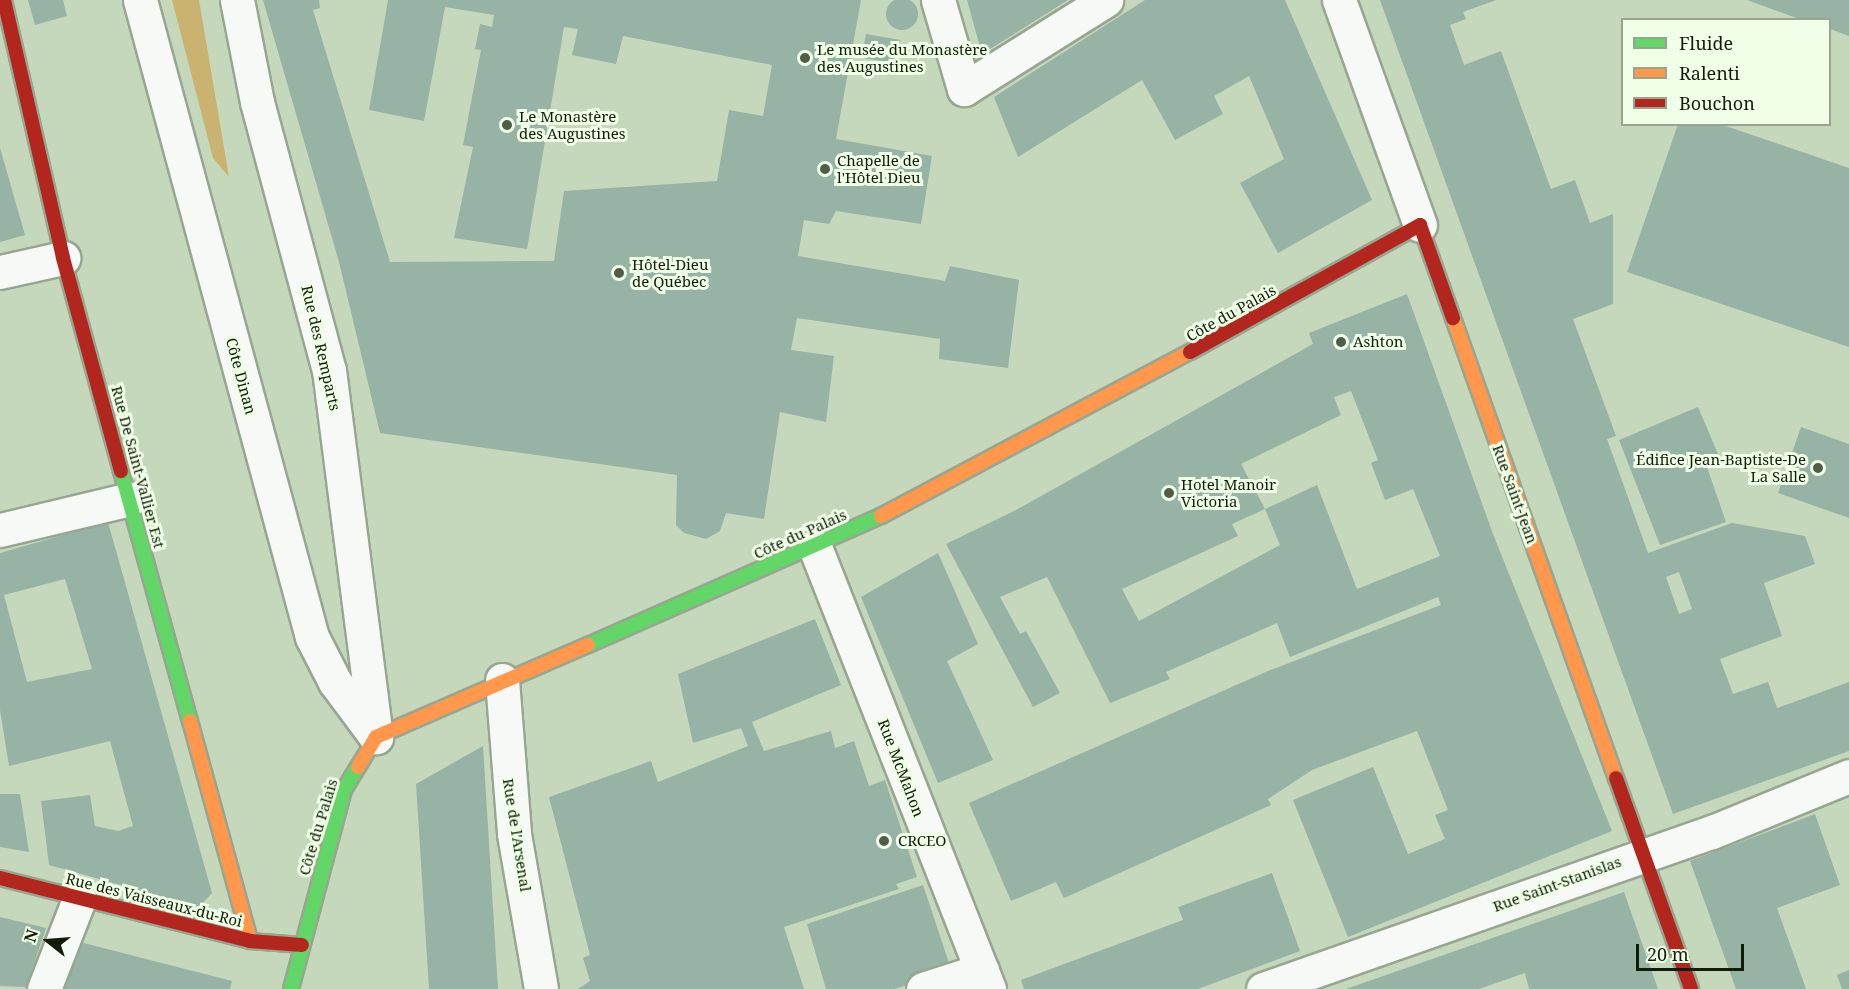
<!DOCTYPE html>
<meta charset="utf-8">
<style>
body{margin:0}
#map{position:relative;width:1849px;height:989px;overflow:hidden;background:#c5d8bb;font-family:"Noto Serif",serif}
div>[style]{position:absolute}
.forest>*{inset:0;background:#cab271}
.building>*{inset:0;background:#96b3a6;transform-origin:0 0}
.round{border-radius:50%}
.roads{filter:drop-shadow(2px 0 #97a690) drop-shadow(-2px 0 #97a690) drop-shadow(0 2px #97a690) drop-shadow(0 -2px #97a690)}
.street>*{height:33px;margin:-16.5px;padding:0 16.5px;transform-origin:16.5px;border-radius:16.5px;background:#f6f9f5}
.fast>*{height:14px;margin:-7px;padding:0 7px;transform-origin:7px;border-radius:7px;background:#63d668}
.slow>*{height:14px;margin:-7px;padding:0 7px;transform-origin:7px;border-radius:7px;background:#ff974d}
.jam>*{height:14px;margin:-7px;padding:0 7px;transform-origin:7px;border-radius:7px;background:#b3261e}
.dots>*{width:16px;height:16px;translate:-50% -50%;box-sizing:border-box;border:3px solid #f0ffe8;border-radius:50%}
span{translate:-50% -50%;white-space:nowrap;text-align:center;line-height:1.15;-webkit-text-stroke:6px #f0ffe8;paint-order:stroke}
.poi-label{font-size:15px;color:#111d09}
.left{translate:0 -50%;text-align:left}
.right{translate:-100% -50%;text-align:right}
.street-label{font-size:15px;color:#111d09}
.legend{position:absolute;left:1621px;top:18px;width:210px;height:108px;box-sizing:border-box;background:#f0ffe8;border:2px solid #97a58f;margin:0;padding:8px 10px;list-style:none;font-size:18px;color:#111d09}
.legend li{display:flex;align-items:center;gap:12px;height:30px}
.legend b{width:30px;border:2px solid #97a58f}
.north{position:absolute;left:18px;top:911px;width:60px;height:60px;-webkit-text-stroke:4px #f0ffe8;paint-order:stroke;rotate:287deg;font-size:16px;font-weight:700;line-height:24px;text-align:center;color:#111d09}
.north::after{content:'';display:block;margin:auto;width:21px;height:27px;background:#111d09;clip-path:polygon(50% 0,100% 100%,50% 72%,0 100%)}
.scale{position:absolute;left:1636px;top:944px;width:108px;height:27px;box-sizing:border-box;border:3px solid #111d09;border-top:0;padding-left:8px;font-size:18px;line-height:21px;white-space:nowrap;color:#111d09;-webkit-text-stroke:4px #f0ffe8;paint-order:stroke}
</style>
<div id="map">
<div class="forest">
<i style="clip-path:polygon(172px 0,199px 0,229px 177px,213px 158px)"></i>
</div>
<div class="building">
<i class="round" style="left:886px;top:-2px;width:32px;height:32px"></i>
<i style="clip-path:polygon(28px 0,63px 0,67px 16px,35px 25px)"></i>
<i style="clip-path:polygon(263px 0,319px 0,320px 8px,313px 10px,390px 262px,554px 261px,564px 191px,717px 181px,729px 110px,763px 116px,772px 65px,623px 36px,616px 64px,572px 55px,578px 29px,564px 27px,527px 249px,454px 238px,473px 147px,463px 145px,481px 50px,475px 49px,480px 24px,492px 27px,494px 15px,445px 7px,424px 121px,369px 110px,388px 0,861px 0,836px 139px,932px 156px,921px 224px,836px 211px,829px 224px,804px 220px,798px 256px,945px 281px,950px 266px,1019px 280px,1008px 368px,939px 359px,940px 339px,797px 318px,791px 350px,834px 356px,826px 422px,780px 412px,764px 519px,726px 513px,720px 531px,706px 539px,684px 533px,676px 525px,677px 475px,380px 433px,339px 262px)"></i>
<i style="clip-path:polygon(967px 0,1068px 0,982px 54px)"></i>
<i style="clip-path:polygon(1145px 0,1285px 0,1372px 200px,1278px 253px,1240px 183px,1284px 159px,1249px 76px,1214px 96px,1223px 114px,1175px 140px,1142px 80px,1018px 157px,994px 97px)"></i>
<i style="clip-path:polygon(evenodd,1380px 0,1496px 0,1463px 12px,1466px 19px,1450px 25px,1464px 65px,1501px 51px,1551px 189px,1575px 180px,1590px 223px,1613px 214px,1613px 304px,1573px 319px,1616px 436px,1607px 439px,1648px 553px,1732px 523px,1805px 536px,1815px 564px,1764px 583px,1782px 636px,1720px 659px,1733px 694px,1768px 682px,1777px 708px,1849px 682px,1849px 751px,1673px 814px,1380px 0,1679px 572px,1692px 609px,1679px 614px,1666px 577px,1679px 572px)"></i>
<i style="clip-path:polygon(1747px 0,1849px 0,1849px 36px,1830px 29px,1830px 20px,1802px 20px)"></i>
<i style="left:866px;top:34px;width:35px;height:24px;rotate:10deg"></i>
<i style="clip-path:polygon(1678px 124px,1720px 124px,1849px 168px,1849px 347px,1627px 272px)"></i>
<i style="clip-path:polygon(0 148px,25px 235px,0 242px)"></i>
<i style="clip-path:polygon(evenodd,1407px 294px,1493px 534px,1612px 831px,1348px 937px,1293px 800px,1373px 767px,1408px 854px,1445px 839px,1435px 815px,1448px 810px,1417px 731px,1312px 770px,1268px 799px,1271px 805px,1064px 898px,1056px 882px,1011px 901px,969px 803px,1268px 671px,1441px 605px,1438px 597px,1290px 657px,1277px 623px,1166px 672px,1170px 679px,1110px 703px,1047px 577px,1000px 597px,1020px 634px,1026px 631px,1060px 693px,1033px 707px,946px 544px,1014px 511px,1313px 344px,1309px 333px,1407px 294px,1351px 391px,1378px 460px,1371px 463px,1385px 500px,1413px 489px,1440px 556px,1357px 589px,1317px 485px,1265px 509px,1280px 545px,1139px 621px,1122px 589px,1238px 536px,1232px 524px,1265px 509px,1241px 464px,1341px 415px,1334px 397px,1351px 391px)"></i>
<i style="clip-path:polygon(1698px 407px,1721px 461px,1707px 467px,1726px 522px,1660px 545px,1619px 440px)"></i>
<i style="clip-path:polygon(1801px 427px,1849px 444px,1849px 518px,1778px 493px)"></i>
<i style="clip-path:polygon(evenodd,108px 522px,212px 893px,199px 907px,49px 865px,41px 801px,90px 795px,95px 826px,118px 831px,133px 826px,110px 741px,9px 766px,0 710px,0 553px,108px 522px,65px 579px,92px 669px,27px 682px,4px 595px,65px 579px)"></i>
<i style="clip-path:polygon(938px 553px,978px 644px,947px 661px,993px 760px,938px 783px,861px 597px)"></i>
<i style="clip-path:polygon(815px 619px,841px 685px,752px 722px,764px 751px,831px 731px,835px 748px,854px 741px,869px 786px,885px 780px,917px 877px,896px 884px,899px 889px,784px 927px,804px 989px,578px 989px,590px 981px,583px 958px,590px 955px,549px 797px,651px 761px,658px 782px,748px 746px,741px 728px,693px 743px,678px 674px)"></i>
<i style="clip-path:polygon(483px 746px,498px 989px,429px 989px,416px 784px)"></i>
<i style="clip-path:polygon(0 794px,20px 794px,29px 852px,0 847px)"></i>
<i style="clip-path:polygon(1815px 814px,1840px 885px,1777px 908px,1806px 989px,1736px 989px,1690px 861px)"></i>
<i style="clip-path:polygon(1272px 873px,1300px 951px,1198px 989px,1024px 989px,1021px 980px,1183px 920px,1178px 907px)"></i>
<i style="clip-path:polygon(923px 885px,952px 972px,894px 989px,826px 989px,807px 924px)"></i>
<i style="clip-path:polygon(1624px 892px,1658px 989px,1529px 989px,1525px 973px,1479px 989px,1346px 989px)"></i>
<i style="clip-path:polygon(0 917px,46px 928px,26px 987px,0 986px)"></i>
<i style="clip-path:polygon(72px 940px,232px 981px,230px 989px,52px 989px)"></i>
<i style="clip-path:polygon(1849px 970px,1849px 989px,1842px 989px,1837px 975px)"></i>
</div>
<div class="roads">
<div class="street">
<i style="left:140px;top:0;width:660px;rotate:74.89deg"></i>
<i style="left:312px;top:637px;width:51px;rotate:62.9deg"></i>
<i style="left:335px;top:682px;width:69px;rotate:53.3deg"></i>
<i style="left:237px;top:0;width:104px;rotate:78.9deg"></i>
<i style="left:257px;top:102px;width:278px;rotate:75deg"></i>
<i style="left:329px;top:370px;width:370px;rotate:82.7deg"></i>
<i style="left:938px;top:0;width:93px;rotate:73.7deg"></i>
<i style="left:964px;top:89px;width:168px;rotate:-32.1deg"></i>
<i style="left:1339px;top:0;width:239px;rotate:70.2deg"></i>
<i style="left:0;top:272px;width:65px;rotate:-12.5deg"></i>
<i style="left:0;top:530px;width:134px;rotate:-13.4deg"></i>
<i style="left:815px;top:547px;width:475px;rotate:68.5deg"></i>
<i style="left:502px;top:680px;width:154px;rotate:85.5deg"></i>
<i style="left:514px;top:834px;width:157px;rotate:80.1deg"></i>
<i style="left:44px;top:989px;width:97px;rotate:-68.7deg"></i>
<i style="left:923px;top:989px;width:62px;rotate:-17.9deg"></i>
<i style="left:1263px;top:989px;width:476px;rotate:-19.3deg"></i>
<i style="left:1712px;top:832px;width:148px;rotate:-22.2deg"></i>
</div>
<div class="fast">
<i style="left:121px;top:471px;width:259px;rotate:74.6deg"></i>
<i style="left:588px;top:645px;width:320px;rotate:-23.8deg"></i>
<i style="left:291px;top:989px;width:206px;rotate:-75.1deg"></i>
<i style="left:344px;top:790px;width:27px;rotate:-59deg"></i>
</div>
<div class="slow">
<i style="left:1453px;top:318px;width:488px;rotate:70.5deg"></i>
<i style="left:881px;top:516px;width:350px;rotate:-28deg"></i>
<i style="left:190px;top:721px;width:228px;rotate:74.7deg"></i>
<i style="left:358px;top:767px;width:35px;rotate:-59deg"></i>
<i style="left:376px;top:737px;width:231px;rotate:-23.5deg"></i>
</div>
<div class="jam">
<i style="left:4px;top:0;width:265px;rotate:77.1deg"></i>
<i style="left:63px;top:258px;width:221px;rotate:74.8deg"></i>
<i style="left:1190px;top:352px;width:263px;rotate:-28.9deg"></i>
<i style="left:1420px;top:225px;width:99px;rotate:70.5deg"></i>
<i style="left:1616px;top:778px;width:224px;rotate:70.4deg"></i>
<i style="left:0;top:878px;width:258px;rotate:14.1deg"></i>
<i style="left:250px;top:941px;width:52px;rotate:4.4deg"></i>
</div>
</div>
<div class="dots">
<i style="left:805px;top:58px;background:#505e47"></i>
<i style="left:507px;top:125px;background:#505e47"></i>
<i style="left:825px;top:169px;background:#505e47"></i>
<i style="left:619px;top:273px;background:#505e47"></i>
<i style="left:1341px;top:342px;background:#505e47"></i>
<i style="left:1818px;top:468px;background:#505e47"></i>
<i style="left:1169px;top:493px;background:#505e47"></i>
<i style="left:884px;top:841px;background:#505e47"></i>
</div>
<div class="poi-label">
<span class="left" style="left:817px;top:58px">Le musée du Monastère<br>des Augustines</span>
<span class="left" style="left:519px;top:125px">Le Monastère<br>des Augustines</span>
<span class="left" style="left:837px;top:169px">Chapelle de<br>l'Hôtel Dieu</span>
<span class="left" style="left:632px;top:273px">Hôtel-Dieu<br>de Québec</span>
<span class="left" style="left:1353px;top:342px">Ashton</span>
<span class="right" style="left:1806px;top:468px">Édifice Jean-Baptiste-De<br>La Salle</span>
<span class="left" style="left:1181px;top:493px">Hotel Manoir<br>Victoria</span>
<span class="left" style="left:898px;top:841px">CRCEO</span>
</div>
<div class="street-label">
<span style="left:1231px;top:313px;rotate:-29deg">Côte du Palais</span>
<span style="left:321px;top:348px;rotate:77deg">Rue des Remparts</span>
<span style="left:241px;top:376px;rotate:75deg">Côte Dinan</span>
<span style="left:138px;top:467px;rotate:75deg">Rue De Saint-Vallier Est</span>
<span style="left:1515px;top:494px;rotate:70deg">Rue Saint-Jean</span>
<span style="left:800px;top:534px;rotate:-24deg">Côte du Palais</span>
<span style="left:901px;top:768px;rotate:69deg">Rue McMahon</span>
<span style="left:318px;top:827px;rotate:-73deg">Côte du Palais</span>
<span style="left:517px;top:835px;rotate:81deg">Rue de l'Arsenal</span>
<span style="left:1557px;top:884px;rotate:-20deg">Rue Saint-Stanislas</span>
<span style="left:154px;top:900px;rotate:14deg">Rue des Vaisseaux-du-Roi</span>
</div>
<ul class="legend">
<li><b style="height:8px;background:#63d668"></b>Fluide</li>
<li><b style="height:8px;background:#ff974d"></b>Ralenti</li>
<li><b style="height:8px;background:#b3261e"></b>Bouchon</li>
</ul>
<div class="north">N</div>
<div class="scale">20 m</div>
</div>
